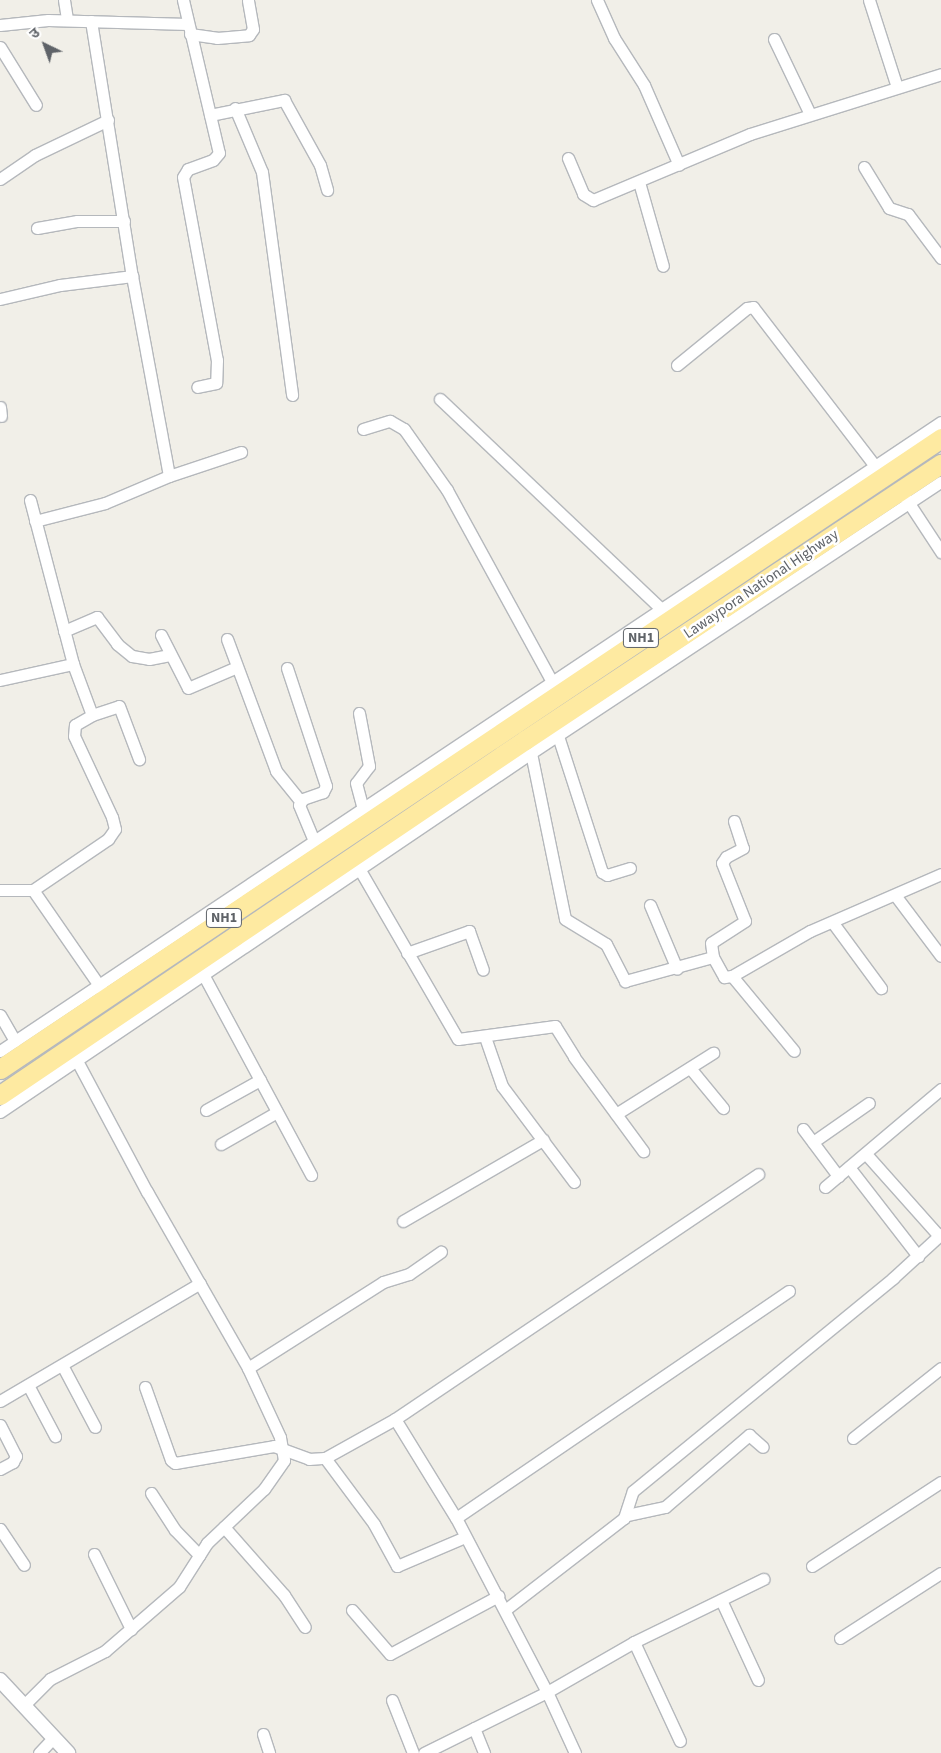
<!DOCTYPE html>
<meta charset="utf-8">
<style>
body{margin:0}
#map{position:relative;width:941px;height:1753px;overflow:hidden;background:#f1efe8;font-family:"Source Sans 3","Noto Sans Devanagari",sans-serif}
div>[style]{position:absolute}
.roads{filter:drop-shadow(1px 0 #b5b8bc) drop-shadow(-1px 0 #b5b8bc) drop-shadow(0 1px #b5b8bc) drop-shadow(0 -1px #b5b8bc)}
.minor>*{height:11px;margin:-5.5px;padding:0 5.5px;transform-origin:5.5px;border-radius:5.5px;background:#fff}
.tertiary>*{height:14px;margin:-7px;padding:0 7px;transform-origin:7px;border-radius:7px;background:#fff}
.trunk>*{height:19px;margin:-9.5px;padding:0 9.5px;transform-origin:9.5px;border-radius:9.5px;background:#feeaa1}
span{translate:-50% -50%;white-space:nowrap;text-align:center;line-height:1.15;-webkit-text-stroke:5px #fff;paint-order:stroke}
.shield-label span{padding:1px 4px;background:#fff;border:1px solid;border-radius:4px;-webkit-text-stroke-width:0}
.shield-label{font-size:14px;color:#5f6368;font-weight:700}
.street-label{font-size:15px;color:#5f6368}
.north{position:absolute;left:20px;top:20px;width:50px;height:50px;-webkit-text-stroke:4px #fff;paint-order:stroke;rotate:318deg;font-size:14px;font-weight:700;line-height:20px;text-align:center;color:#5f6368}
.north::after{content:'';display:block;margin:auto;width:18px;height:22px;background:#5f6368;clip-path:polygon(50% 0,100% 100%,50% 72%,0 100%)}
</style>
<div id="map">
<div class="roads">
<div class="minor">
<i style="left:64px;top:0;width:20px;rotate:81deg"></i>
<i style="left:183px;top:0;width:157px;rotate:76.8deg"></i>
<i style="left:219px;top:153px;width:9px;rotate:131deg"></i>
<i style="left:213px;top:160px;width:27px;rotate:160deg"></i>
<i style="left:188px;top:169px;width:9px;rotate:122deg"></i>
<i style="left:183px;top:177px;width:186px;rotate:79.5deg"></i>
<i style="left:217px;top:360px;width:23px;rotate:92deg"></i>
<i style="left:216px;top:383px;width:19px;rotate:168deg"></i>
<i style="left:597px;top:0;width:42px;rotate:65.9deg"></i>
<i style="left:614px;top:38px;width:56px;rotate:57.4deg"></i>
<i style="left:644px;top:85px;width:87px;rotate:66.4deg"></i>
<i style="left:869px;top:0;width:91px;rotate:72.2deg"></i>
<i style="left:91px;top:21px;width:258px;rotate:80.9deg"></i>
<i style="left:132px;top:276px;width:203px;rotate:79.5deg"></i>
<i style="left:0;top:25px;width:48px;rotate:-5.9deg"></i>
<i style="left:48px;top:20px;width:140px;rotate:1.6deg"></i>
<i style="left:190px;top:34px;width:27px;rotate:8deg"></i>
<i style="left:217px;top:38px;width:32px;rotate:-5deg"></i>
<i style="left:249px;top:35px;width:7px;rotate:-56deg"></i>
<i style="left:253px;top:29px;width:29px;rotate:-100deg"></i>
<i style="left:774px;top:39px;width:83px;rotate:64.4deg"></i>
<i style="left:0;top:47px;width:68px;rotate:58.2deg"></i>
<i style="left:235px;top:108px;width:69px;rotate:67.1deg"></i>
<i style="left:262px;top:172px;width:225px;rotate:82.3deg"></i>
<i style="left:210px;top:115px;width:76px;rotate:-11.5deg"></i>
<i style="left:284px;top:100px;width:74px;rotate:61deg"></i>
<i style="left:320px;top:165px;width:26px;rotate:74deg"></i>
<i style="left:568px;top:158px;width:39px;rotate:67deg"></i>
<i style="left:583px;top:194px;width:12px;rotate:31deg"></i>
<i style="left:593px;top:200px;width:170px;rotate:-22.8deg"></i>
<i style="left:750px;top:134px;width:200px;rotate:-17.4deg"></i>
<i style="left:864px;top:167px;width:48px;rotate:58.6deg"></i>
<i style="left:889px;top:208px;width:20px;rotate:18deg"></i>
<i style="left:908px;top:214px;width:55px;rotate:53.1deg"></i>
<i style="left:0;top:179px;width:42px;rotate:-34.4deg"></i>
<i style="left:35px;top:155px;width:81px;rotate:-25.6deg"></i>
<i style="left:639px;top:182px;width:87px;rotate:74.1deg"></i>
<i style="left:37px;top:228px;width:41px;rotate:-9.9deg"></i>
<i style="left:77px;top:221px;width:47px"></i>
<i style="left:0;top:299px;width:62px;rotate:-13.1deg"></i>
<i style="left:60px;top:285px;width:73px;rotate:-7.1deg"></i>
<i style="left:677px;top:365px;width:90px;rotate:-39.2deg"></i>
<i style="left:747px;top:308px;width:6px;rotate:-9deg"></i>
<i style="left:753px;top:307px;width:200px;rotate:52.5deg"></i>
<i style="left:440px;top:399px;width:305px;rotate:43.5deg"></i>
<i style="left:0;top:407px;width:9px;rotate:84deg"></i>
<i style="left:363px;top:429px;width:28px;rotate:-17deg"></i>
<i style="left:390px;top:421px;width:16px;rotate:30deg"></i>
<i style="left:404px;top:429px;width:75px;rotate:54.8deg"></i>
<i style="left:447px;top:490px;width:219px;rotate:61.3deg"></i>
<i style="left:905px;top:497px;width:66px;rotate:56.8deg"></i>
<i style="left:30px;top:500px;width:170px;rotate:75.3deg"></i>
<i style="left:73px;top:664px;width:54px;rotate:69.6deg"></i>
<i style="left:35px;top:521px;width:72px;rotate:-14.4deg"></i>
<i style="left:105px;top:503px;width:69px;rotate:-22.9deg"></i>
<i style="left:169px;top:476px;width:76px;rotate:-18.4deg"></i>
<i style="left:64px;top:631px;width:36px;rotate:-23deg"></i>
<i style="left:97px;top:617px;width:34px;rotate:53deg"></i>
<i style="left:117px;top:644px;width:19px;rotate:39deg"></i>
<i style="left:132px;top:656px;width:17px;rotate:10deg"></i>
<i style="left:149px;top:659px;width:21px;rotate:-11deg"></i>
<i style="left:161px;top:635px;width:59px;rotate:63deg"></i>
<i style="left:188px;top:688px;width:53px;rotate:-23.2deg"></i>
<i style="left:227px;top:639px;width:141px;rotate:69.6deg"></i>
<i style="left:276px;top:771px;width:38px;rotate:51deg"></i>
<i style="left:287px;top:668px;width:124px;rotate:71.7deg"></i>
<i style="left:326px;top:786px;width:7px;rotate:117deg"></i>
<i style="left:323px;top:792px;width:21px;rotate:161deg"></i>
<i style="left:303px;top:799px;width:7px;rotate:124deg"></i>
<i style="left:299px;top:805px;width:47px;rotate:67.3deg"></i>
<i style="left:0;top:680px;width:75px;rotate:-12.4deg"></i>
<i style="left:359px;top:713px;width:54px;rotate:79.3deg"></i>
<i style="left:369px;top:766px;width:21px;rotate:127deg"></i>
<i style="left:356px;top:783px;width:27px;rotate:75deg"></i>
<i style="left:558px;top:736px;width:143px;rotate:72.1deg"></i>
<i style="left:602px;top:872px;width:6px;rotate:31deg"></i>
<i style="left:607px;top:875px;width:24px;rotate:-17deg"></i>
<i style="left:531px;top:753px;width:169px;rotate:78.4deg"></i>
<i style="left:565px;top:919px;width:48px;rotate:31.4deg"></i>
<i style="left:606px;top:944px;width:42px;rotate:62.8deg"></i>
<i style="left:625px;top:981px;width:91px;rotate:-15.3deg"></i>
<i style="left:734px;top:821px;width:28px;rotate:72deg"></i>
<i style="left:743px;top:848px;width:19px;rotate:152deg"></i>
<i style="left:726px;top:857px;width:7px;rotate:124deg"></i>
<i style="left:722px;top:863px;width:62px;rotate:68.4deg"></i>
<i style="left:745px;top:921px;width:40px;rotate:147.1deg"></i>
<i style="left:711px;top:943px;width:14px;rotate:82deg"></i>
<i style="left:713px;top:957px;width:23px;rotate:61deg"></i>
<i style="left:724px;top:977px;width:8px;rotate:-7deg"></i>
<i style="left:732px;top:976px;width:90px;rotate:-30deg"></i>
<i style="left:810px;top:931px;width:143px;rotate:-23.5deg"></i>
<i style="left:357px;top:865px;width:201px;rotate:59.9deg"></i>
<i style="left:458px;top:1039px;width:98px;rotate:-7.6deg"></i>
<i style="left:555px;top:1026px;width:36px;rotate:58deg"></i>
<i style="left:574px;top:1057px;width:117px;rotate:53.7deg"></i>
<i style="left:0;top:890px;width:33px"></i>
<i style="left:33px;top:890px;width:123px;rotate:55.3deg"></i>
<i style="left:33px;top:890px;width:91px;rotate:-34.2deg"></i>
<i style="left:108px;top:839px;width:12px;rotate:-55deg"></i>
<i style="left:115px;top:829px;width:12px;rotate:-104deg"></i>
<i style="left:112px;top:817px;width:89px;rotate:-115.1deg"></i>
<i style="left:74px;top:736px;width:11px;rotate:-85deg"></i>
<i style="left:75px;top:725px;width:20px;rotate:-30deg"></i>
<i style="left:92px;top:715px;width:28px;rotate:-18deg"></i>
<i style="left:119px;top:706px;width:57px;rotate:69.3deg"></i>
<i style="left:895px;top:895px;width:76px;rotate:53deg"></i>
<i style="left:650px;top:905px;width:69px;rotate:67.1deg"></i>
<i style="left:833px;top:923px;width:81px;rotate:53.6deg"></i>
<i style="left:407px;top:953px;width:66px;rotate:-19.5deg"></i>
<i style="left:469px;top:931px;width:41px;rotate:70.3deg"></i>
<i style="left:204px;top:976px;width:226px;rotate:61.7deg"></i>
<i style="left:732px;top:976px;width:97px;rotate:50.4deg"></i>
<i style="left:0;top:1015px;width:30px;rotate:60deg"></i>
<i style="left:485px;top:1037px;width:52px;rotate:70.9deg"></i>
<i style="left:502px;top:1086px;width:120px;rotate:53.1deg"></i>
<i style="left:0;top:1051px;width:1132px;rotate:-33.76deg"></i>
<i style="left:690px;top:1068px;width:52px;rotate:50.5deg"></i>
<i style="left:206px;top:1110px;width:62px;rotate:-29.1deg"></i>
<i style="left:0;top:1112px;width:641px;rotate:-34.06deg"></i>
<i style="left:531px;top:753px;width:491px;rotate:-33.5deg"></i>
<i style="left:616px;top:1114px;width:115px;rotate:-32.2deg"></i>
<i style="left:803px;top:1129px;width:59px;rotate:53.3deg"></i>
<i style="left:813px;top:1142px;width:68px;rotate:-34.9deg"></i>
<i style="left:221px;top:1144px;width:64px;rotate:-29.7deg"></i>
<i style="left:866px;top:1154px;width:110px;rotate:48.3deg"></i>
<i style="left:849px;top:1167px;width:113px;rotate:52.2deg"></i>
<i style="left:825px;top:1187px;width:152px;rotate:-40.2deg"></i>
<i style="left:403px;top:1221px;width:162px;rotate:-30.1deg"></i>
<i style="left:62px;top:1365px;width:70px;rotate:62deg"></i>
<i style="left:248px;top:1368px;width:160px;rotate:-32.5deg"></i>
<i style="left:383px;top:1282px;width:27px;rotate:-17deg"></i>
<i style="left:409px;top:1274px;width:39px;rotate:-35deg"></i>
<i style="left:28px;top:1385px;width:58px;rotate:62.1deg"></i>
<i style="left:145px;top:1387px;width:77px;rotate:70.4deg"></i>
<i style="left:171px;top:1460px;width:5px;rotate:37deg"></i>
<i style="left:175px;top:1463px;width:100px;rotate:-9.7deg"></i>
<i style="left:274px;top:1446px;width:37px;rotate:20deg"></i>
<i style="left:309px;top:1459px;width:16px;rotate:-4deg"></i>
<i style="left:325px;top:1458px;width:80px;rotate:-29.1deg"></i>
<i style="left:395px;top:1419px;width:438px;rotate:-34deg"></i>
<i style="left:0;top:1401px;width:232px;rotate:-30.5deg"></i>
<i style="left:395px;top:1419px;width:116px;rotate:58.4deg"></i>
<i style="left:456px;top:1518px;width:196px;rotate:62.4deg"></i>
<i style="left:547px;top:1692px;width:67px;rotate:65.3deg"></i>
<i style="left:0;top:1425px;width:35px;rotate:63deg"></i>
<i style="left:16px;top:1456px;width:7px;rotate:117deg"></i>
<i style="left:13px;top:1462px;width:15px;rotate:152deg"></i>
<i style="left:853px;top:1438px;width:112px;rotate:-38.5deg"></i>
<i style="left:325px;top:1458px;width:82px;rotate:53.4deg"></i>
<i style="left:374px;top:1524px;width:48px;rotate:61.3deg"></i>
<i style="left:397px;top:1566px;width:74px;rotate:-23.1deg"></i>
<i style="left:151px;top:1493px;width:44px;rotate:57deg"></i>
<i style="left:175px;top:1530px;width:35px;rotate:46deg"></i>
<i style="left:627px;top:1515px;width:39px;rotate:-12deg"></i>
<i style="left:665px;top:1507px;width:111px;rotate:-40.6deg"></i>
<i style="left:749px;top:1435px;width:18px;rotate:41deg"></i>
<i style="left:456px;top:1518px;width:403px;rotate:-34.3deg"></i>
<i style="left:224px;top:1527px;width:91px;rotate:48.6deg"></i>
<i style="left:284px;top:1595px;width:38px;rotate:57deg"></i>
<i style="left:0;top:1529px;width:43px;rotate:56.3deg"></i>
<i style="left:94px;top:1554px;width:84px;rotate:63.7deg"></i>
<i style="left:812px;top:1566px;width:154px;rotate:-33.1deg"></i>
<i style="left:721px;top:1600px;width:88px;rotate:65.2deg"></i>
<i style="left:352px;top:1610px;width:58px;rotate:49.2deg"></i>
<i style="left:390px;top:1654px;width:123px;rotate:-28.2deg"></i>
<i style="left:505px;top:1610px;width:150px;rotate:-37.7deg"></i>
<i style="left:624px;top:1518px;width:28px;rotate:-72deg"></i>
<i style="left:633px;top:1491px;width:336px;rotate:-39.3deg"></i>
<i style="left:893px;top:1278px;width:65px;rotate:-42.5deg"></i>
<i style="left:840px;top:1638px;width:120px;rotate:-32.8deg"></i>
<i style="left:634px;top:1642px;width:109px;rotate:65.1deg"></i>
<i style="left:392px;top:1700px;width:57px;rotate:68.4deg"></i>
<i style="left:24px;top:1705px;width:37px;rotate:-45deg"></i>
<i style="left:50px;top:1679px;width:62px;rotate:-27deg"></i>
<i style="left:105px;top:1651px;width:98px;rotate:-40.9deg"></i>
<i style="left:179px;top:1587px;width:52px;rotate:-57.5deg"></i>
<i style="left:207px;top:1543px;width:79px;rotate:-43.5deg"></i>
<i style="left:264px;top:1489px;width:35px;rotate:-55deg"></i>
<i style="left:284px;top:1460px;width:23px;rotate:-100deg"></i>
<i style="left:280px;top:1437px;width:76px;rotate:-114.9deg"></i>
<i style="left:248px;top:1368px;width:203px;rotate:-119.8deg"></i>
<i style="left:147px;top:1192px;width:155px;rotate:-118.1deg"></i>
<i style="left:474px;top:1728px;width:27px;rotate:68deg"></i>
<i style="left:263px;top:1734px;width:20px;rotate:72deg"></i>
<i style="left:39px;top:1753px;width:21px;rotate:-47deg"></i>
<i style="left:424px;top:1753px;width:137px;rotate:-26.4deg"></i>
<i style="left:547px;top:1692px;width:100px;rotate:-29.9deg"></i>
<i style="left:634px;top:1642px;width:144px;rotate:-26deg"></i>
</div>
<div class="tertiary">
<i style="left:0;top:1680px;width:100px;rotate:47deg"></i>
</div>
<div class="trunk">
<i style="left:0;top:1069px;width:1133px;rotate:-33.84deg"></i>
<i style="left:0;top:1095px;width:634px;rotate:-34.07deg"></i>
<i style="left:525px;top:740px;width:499px;rotate:-33.6deg"></i>
</div>
</div>
<div class="shield-label">
<span style="left:641px;top:638px">NH1</span>
<span style="left:224px;top:918px">NH1</span>
</div>
<div class="street-label">
<span style="left:761px;top:584px;rotate:-34deg">Lawaypora National Highway</span>
</div>
<div class="north">उ</div>
</div>
